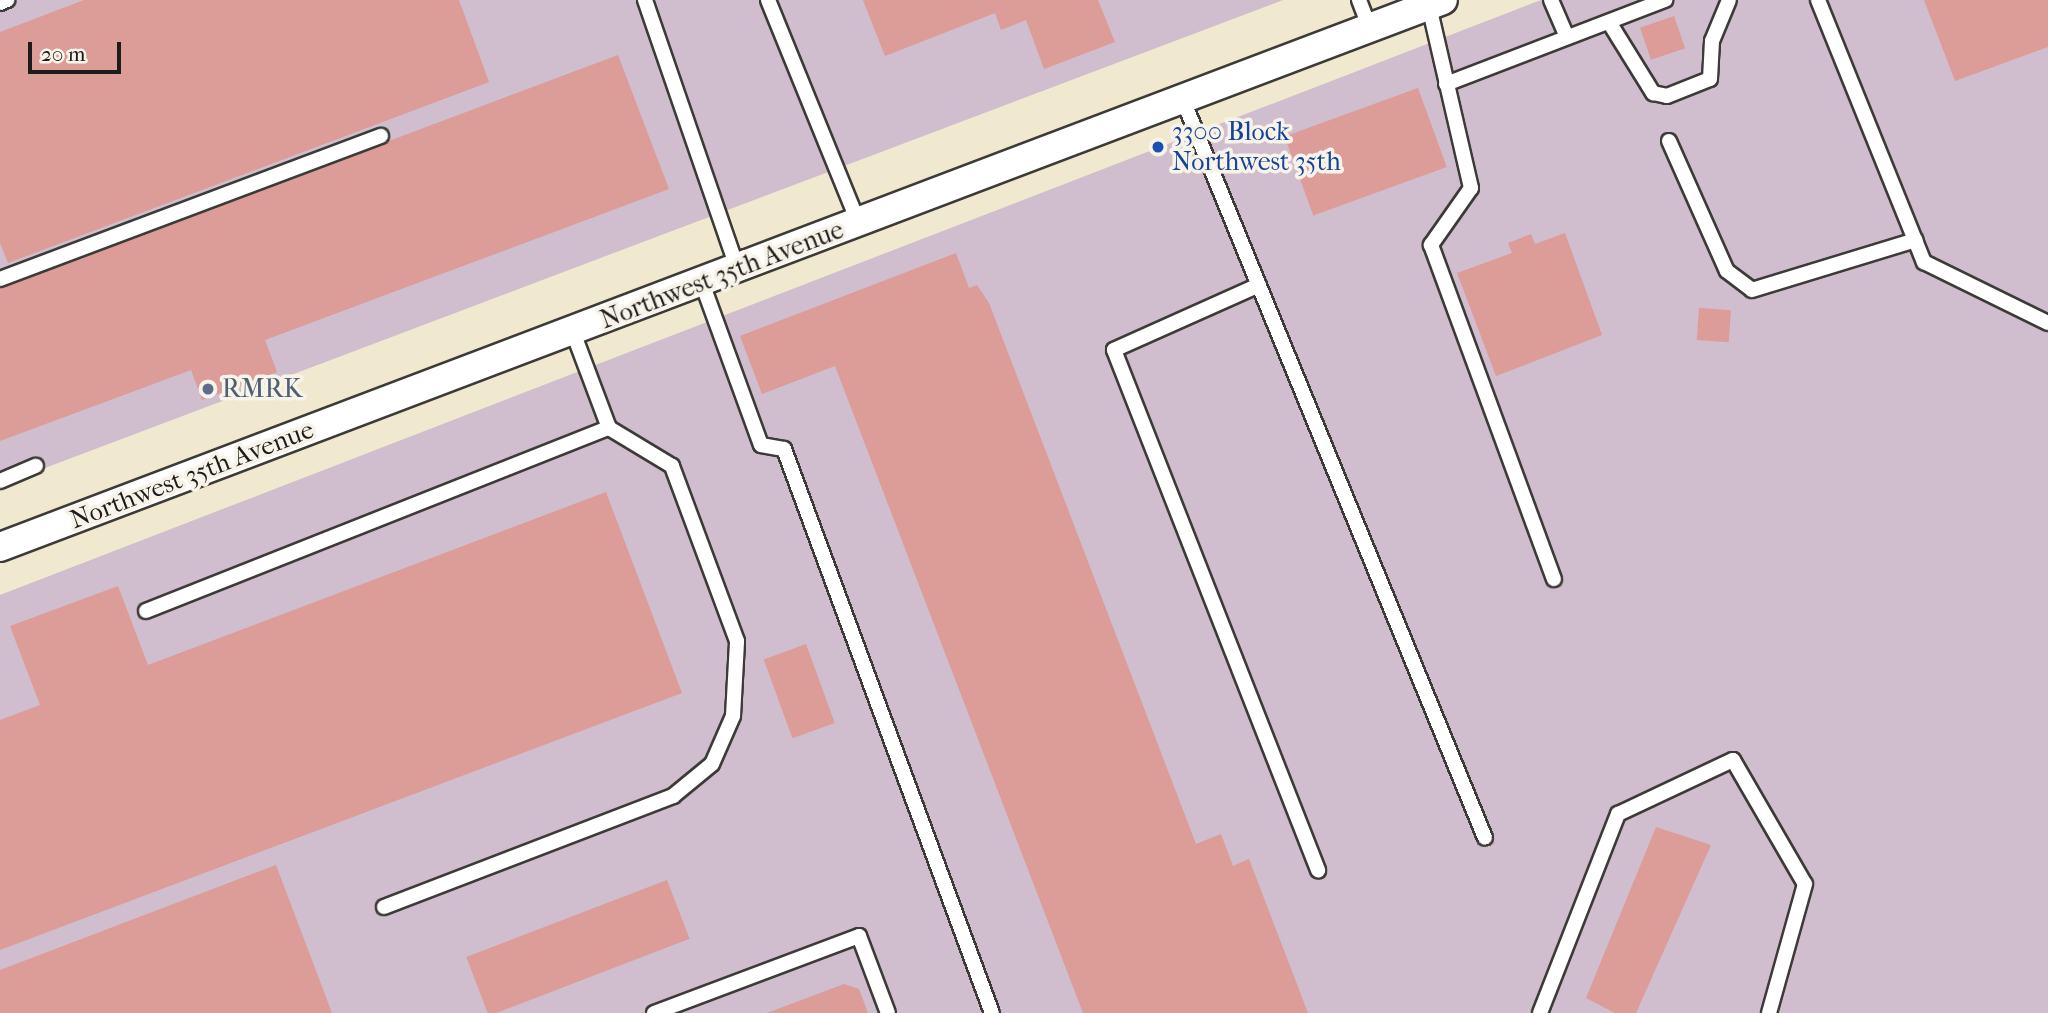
<!DOCTYPE html>
<style>
body{margin:0}
#map{position:relative;width:2048px;height:1013px;overflow:hidden;background:#f1e8d0;font-family:"IM FELL French Canon",serif}
div>[style]{position:absolute}
.industrial>*{inset:0;background:#d0bdcd}
.building>*{inset:0;background:#dc9c97;transform-origin:0 0}
.roads{filter:drop-shadow(2px 0 #3c3b37) drop-shadow(-2px 0 #3c3b37) drop-shadow(0 2px #3c3b37) drop-shadow(0 -2px #3c3b37)}
.lane>*{height:14px;margin:-7px;padding:0 7px;transform-origin:7px;border-radius:7px;background:#fff}
.street>*{height:28px;margin:-14px;padding:0 14px;transform-origin:14px;border-radius:14px;background:#fff}
.dots>*{width:19px;height:19px;translate:-50% -50%;box-sizing:border-box;border:4px solid #f7f3e8;border-radius:50%}
span{translate:-50% -50%;white-space:nowrap;text-align:center;line-height:1.15;-webkit-text-stroke:7px #f7f3e8;paint-order:stroke}
.transit-label{font-size:26px;color:#164399}
.left{translate:0 -50%;text-align:left}
.street-label{font-size:26px;color:#1c1c1c}
.service-label{font-size:26px;color:#4e5e75}
.scale{position:absolute;left:28px;top:42px;width:93px;height:32px;box-sizing:border-box;border:4px solid #1c1c1c;border-top:0;padding-left:9px;font-size:21px;line-height:24px;white-space:nowrap;color:#1c1c1c;-webkit-text-stroke:5px #f7f3e8;paint-order:stroke}
</style>
<div id="map">
<div class="industrial">
<i style="clip-path:polygon(0 0,1283px 0,0 485px)"></i>
<i style="clip-path:polygon(1541px 0,2048px 0,2048px 1013px,0 1013px,0 595px)"></i>
</div>
<div class="building">
<i style="clip-path:polygon(84px 0,459px 0,489px 82px,8px 263px,0 243px,0 32px)"></i>
<i style="clip-path:polygon(863px 0,1098px 0,1115px 42px,1044px 69px,1026px 20px,1001px 30px,995px 13px,885px 56px)"></i>
<i style="clip-path:polygon(1924px 0,2048px 0,2048px 47px,1955px 81px)"></i>
<i style="left:1674px;top:16px;width:34px;height:36px;rotate:71deg"></i>
<i style="clip-path:polygon(618px 55px,669px 189px,265px 340px,277px 372px,202px 400px,191px 370px,0 441px,0 287px)"></i>
<i style="left:1418px;top:88px;width:84px;height:142px;rotate:70deg"></i>
<i style="clip-path:polygon(1565px 233px,1602px 335px,1496px 376px,1457px 273px,1512px 253px,1508px 243px,1531px 234px,1535px 244px)"></i>
<i style="clip-path:polygon(956px 253px,969px 288px,977px 285px,989px 303px,1196px 844px,1221px 834px,1233px 866px,1249px 859px,1308px 1013px,1083px 1013px,835px 366px,762px 394px,740px 336px)"></i>
<i style="left:1699px;top:308px;width:32px;height:32px;rotate:4deg"></i>
<i style="clip-path:polygon(606px 492px,682px 693px,0 950px,0 720px,40px 705px,10px 626px,118px 586px,148px 665px)"></i>
<i style="left:806px;top:644px;width:84px;height:45px;rotate:70deg"></i>
<i style="clip-path:polygon(1656px 827px,1711px 845px,1636px 1013px,1615px 1013px,1586px 998px)"></i>
<i style="clip-path:polygon(276px 865px,332px 1013px,0 1013px,0 970px)"></i>
<i style="left:667px;top:880px;width:63px;height:215px;rotate:69deg"></i>
<i style="clip-path:polygon(844px 984px,859px 989px,868px 1013px,767px 1013px)"></i>
</div>
<div class="roads">
<div class="lane">
<i style="left:645px;top:0;width:286px;rotate:71deg"></i>
<i style="left:768px;top:0;width:242px;rotate:67.9deg"></i>
<i style="left:1359px;top:0;width:30px;rotate:69deg"></i>
<i style="left:1551px;top:0;width:40px;rotate:66.6deg"></i>
<i style="left:1818px;top:0;width:283px;rotate:68deg"></i>
<i style="left:1924px;top:262px;width:138px;rotate:26.2deg"></i>
<i style="left:0;top:3px;width:8px;rotate:-23deg"></i>
<i style="left:1429px;top:6px;width:187px;rotate:77deg"></i>
<i style="left:1471px;top:188px;width:70px;rotate:125.1deg"></i>
<i style="left:1431px;top:245px;width:356px;rotate:69.8deg"></i>
<i style="left:1609px;top:22px;width:84px;rotate:58.2deg"></i>
<i style="left:1653px;top:93px;width:14px;rotate:12deg"></i>
<i style="left:1667px;top:96px;width:46px;rotate:-21.6deg"></i>
<i style="left:1710px;top:79px;width:38px;rotate:-87deg"></i>
<i style="left:1712px;top:41px;width:44px;rotate:-67.5deg"></i>
<i style="left:1446px;top:84px;width:235px;rotate:-21deg"></i>
<i style="left:1183px;top:100px;width:797px;rotate:67.74deg"></i>
<i style="left:1669px;top:141px;width:142px;rotate:66deg"></i>
<i style="left:1727px;top:271px;width:31px;rotate:37deg"></i>
<i style="left:1752px;top:290px;width:171px;rotate:-17deg"></i>
<i style="left:0;top:279px;width:407px;rotate:-20.6deg"></i>
<i style="left:702px;top:283px;width:172px;rotate:70deg"></i>
<i style="left:761px;top:445px;width:23px;rotate:10deg"></i>
<i style="left:784px;top:449px;width:601px;rotate:69.76deg"></i>
<i style="left:1259px;top:285px;width:159px;rotate:155.9deg"></i>
<i style="left:1114px;top:350px;width:559px;rotate:68.58deg"></i>
<i style="left:0;top:481px;width:39px;rotate:-23deg"></i>
<i style="left:146px;top:611px;width:498px;rotate:-21.6deg"></i>
<i style="left:609px;top:428px;width:103px;rotate:-110.6deg"></i>
<i style="left:384px;top:907px;width:310px;rotate:-21deg"></i>
<i style="left:673px;top:796px;width:50px;rotate:-39.4deg"></i>
<i style="left:712px;top:764px;width:52px;rotate:-66.4deg"></i>
<i style="left:733px;top:716px;width:75px;rotate:-86.9deg"></i>
<i style="left:737px;top:641px;width:187px;rotate:-110.4deg"></i>
<i style="left:672px;top:466px;width:74px;rotate:-148.9deg"></i>
<i style="left:654px;top:1013px;width:219px;rotate:-20.6deg"></i>
<i style="left:859px;top:936px;width:82px;rotate:69.4deg"></i>
<i style="left:1540px;top:1013px;width:214px;rotate:-68.6deg"></i>
<i style="left:1618px;top:814px;width:127px;rotate:-25.2deg"></i>
<i style="left:1733px;top:760px;width:143px;rotate:59.9deg"></i>
<i style="left:1805px;top:884px;width:134px;rotate:105.6deg"></i>
</div>
<div class="street">
<i style="left:0;top:547px;width:1543px;rotate:-20.76deg"></i>
</div>
</div>
<div class="dots">
<i style="left:1158px;top:147px;background:#1a4fb4"></i>
<i style="left:208px;top:389px;background:#5c6f8a"></i>
</div>
<div class="transit-label">
<span class="left" style="left:1172px;top:147px">3300 Block<br>Northwest 35th</span>
</div>
<div class="street-label">
<span style="left:722px;top:275px;rotate:-21deg">Northwest 35th Avenue</span>
<span style="left:192px;top:475px;rotate:-21deg">Northwest 35th Avenue</span>
</div>
<div class="service-label">
<span class="left" style="left:222px;top:389px">RMRK</span>
</div>
<div class="scale">20 m</div>
</div>
